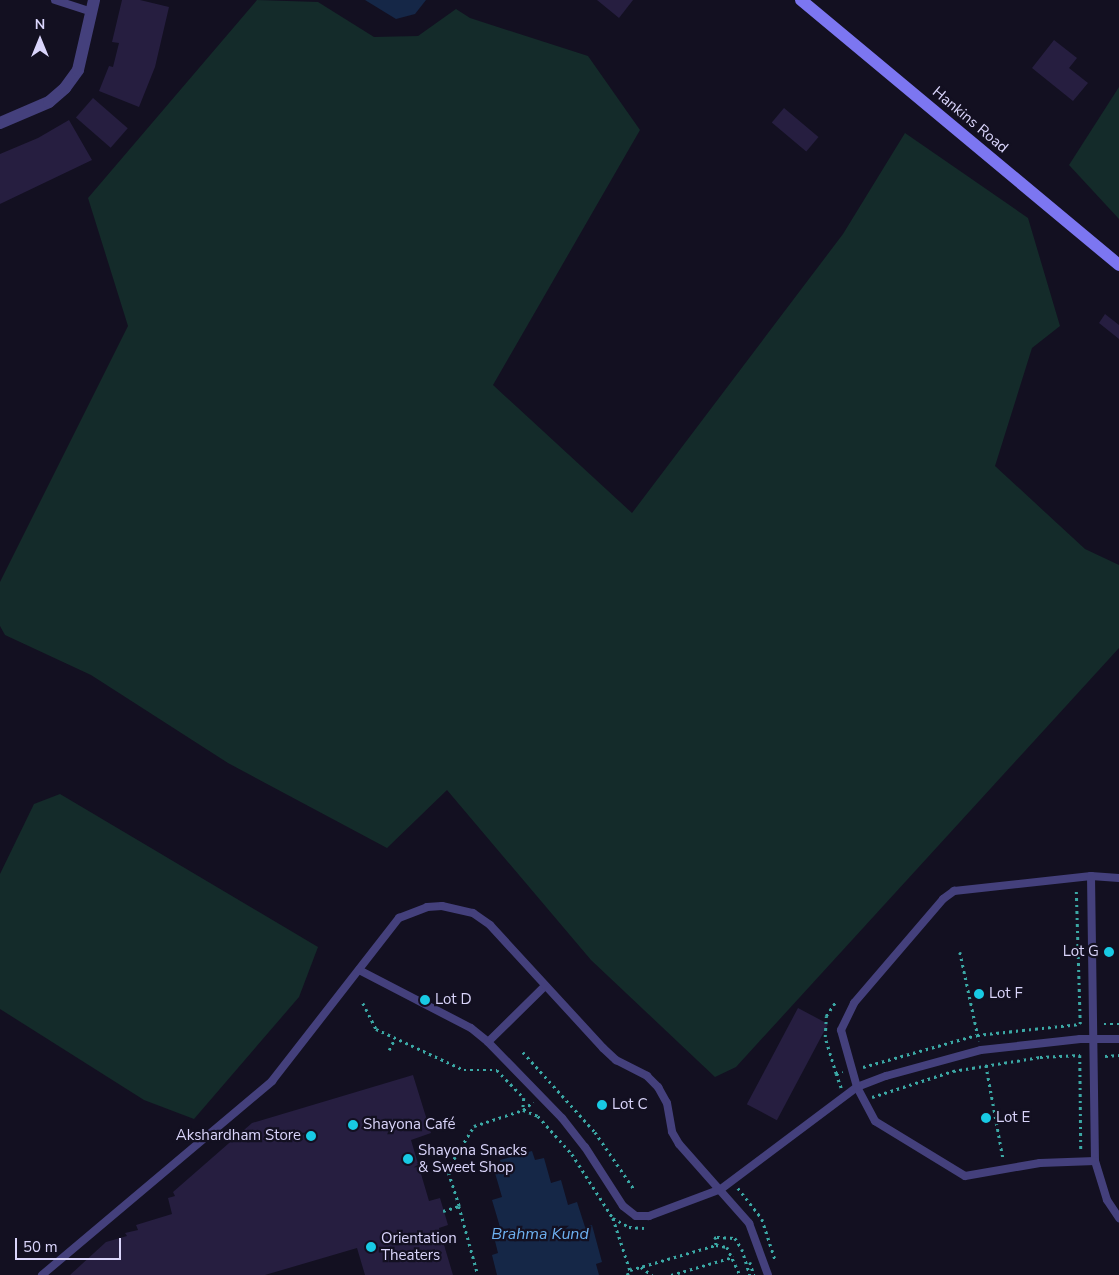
<!DOCTYPE html>
<meta charset="utf-8">
<style>
body{margin:0}
#map{position:relative;width:1119px;height:1275px;overflow:hidden;background:#131021;font-family:"Nunito Sans",sans-serif}
div>[style]{position:absolute}
.green>*{inset:0;background:#142b2a}
.water>*{inset:0;background:#152747}
.building>*{inset:0;background:#261e40;transform-origin:0 0}
.path>*{height:2.5px;margin-top:-1.25px;transform-origin:0;background:repeating-linear-gradient(90deg,#3ba8a5 0 2.5px,transparent 0 6.5px)}
.service>*{height:8px;margin:-4px;padding:0 4px;transform-origin:4px;border-radius:4px;background:#44407c}
.minor>*{height:12px;margin:-6px;padding:0 6px;transform-origin:6px;border-radius:6px;background:#44407c}
.secondary>*{height:12px;margin:-6px;padding:0 6px;transform-origin:6px;border-radius:6px;background:#7c76f1}
.dots>*{width:14px;height:14px;translate:-50% -50%;box-sizing:border-box;border:2px solid #131021;border-radius:50%}
span{translate:-50% -50%;white-space:nowrap;text-align:center;line-height:1.15;-webkit-text-stroke:4.5px #131021;paint-order:stroke}
.street-label{font-size:15px;color:#dad5fb}
.poi-label{font-size:15px;color:#dad5fb}
.right{translate:-100% -50%;text-align:right}
.left{translate:0 -50%;text-align:left}
.water-label{font-size:16px;color:#6db0f0;font-style:italic}
.north{position:absolute;left:15px;top:15px;width:50px;height:50px;-webkit-text-stroke:4px #131021;paint-order:stroke;rotate:0deg;font-size:14px;font-weight:700;line-height:20px;text-align:center;color:#dad5fb}
.north::after{content:'';display:block;margin:auto;width:18px;height:22px;background:#dad5fb;clip-path:polygon(50% 0,100% 100%,50% 72%,0 100%)}
.scale{position:absolute;left:15px;top:1238px;width:106px;height:22px;box-sizing:border-box;border:2px solid #dad5fb;border-top:0;padding-left:6px;font-size:15px;line-height:18px;white-space:nowrap;color:#dad5fb;-webkit-text-stroke:4px #131021;paint-order:stroke}
</style>
<div id="map">
<div class="green">
<i style="clip-path:polygon(257px 0,318px 2px,374px 37px,418px 36px,456px 9px,470px 18px,588px 56px,640px 130px,493px 385px,632px 513px,843px 234px,905px 133px,1028px 218px,1060px 326px,1032px 348px,995px 466px,1085px 549px,1119px 565px,1119px 648px,736px 1067px,715px 1077px,591px 960px,447px 790px,387px 848px,228px 763px,91px 675px,5px 635px,0 626px,0 582px,128px 326px,88px 198px)"></i>
<i style="clip-path:polygon(1119px 87px,1119px 219px,1069px 165px)"></i>
<i style="clip-path:polygon(60px 794px,318px 947px,299px 997px,194px 1119px,144px 1100px,0 1009px,0 874px,34px 804px)"></i>
</div>
<div class="water">
<i style="clip-path:polygon(365px 0,426px 0,415px 14px,396px 19px)"></i>
<i style="clip-path:polygon(532px 1151px,535px 1160px,544px 1158px,551px 1183px,561px 1180px,568px 1205px,577px 1202px,585px 1227px,592px 1225px,602px 1262px,596px 1264px,599px 1275px,497px 1275px,492px 1255px,498px 1253px,492px 1229px,500px 1227px,492px 1200px,502px 1197px,495px 1173px,503px 1171px,500px 1160px)"></i>
</div>
<div class="building">
<i style="clip-path:polygon(122px 0,140px 0,169px 7px,155px 67px,139px 107px,99px 91px,109px 66px,113px 67px,119px 43px,112px 42px)"></i>
<i style="clip-path:polygon(597px 0,633px 0,619px 18px)"></i>
<i style="clip-path:polygon(1054px 40px,1077px 58px,1069px 68px,1088px 83px,1073px 101px,1032px 68px)"></i>
<i style="left:93px;top:98px;width:46px;height:26px;rotate:41deg"></i>
<i style="left:784px;top:108px;width:45px;height:19px;rotate:40deg"></i>
<i style="clip-path:polygon(69px 120px,92px 160px,0 204px,0 154px,38px 138px)"></i>
<i style="clip-path:polygon(1105px 314px,1119px 325px,1119px 339px,1099px 323px)"></i>
<i style="left:798px;top:1008px;width:34px;height:109px;rotate:28deg"></i>
<i style="clip-path:polygon(413px 1075px,431px 1133px,411px 1140px,429px 1201px,440px 1198px,448px 1225px,439px 1228px,453px 1275px,365px 1275px,357px 1248px,265px 1275px,70px 1275px,106px 1242px,127px 1236px,125px 1233px,138px 1230px,136px 1225px,172px 1214px,168px 1198px,175px 1196px,173px 1192px,252px 1123px)"></i>
</div>
<div class="path">
<i style="left:960px;top:952px;width:91px;rotate:77.9deg"></i>
<i style="left:363px;top:1003px;width:29px;rotate:63deg"></i>
<i style="left:376px;top:1029px;width:97px;rotate:25deg"></i>
<i style="left:464px;top:1070px;width:33px"></i>
<i style="left:497px;top:1070px;width:39px;rotate:46deg"></i>
<i style="left:524px;top:1098px;width:12px;rotate:95deg"></i>
<i style="left:523px;top:1110px;width:16px;rotate:22deg"></i>
<i style="left:538px;top:1116px;width:51px;rotate:48.2deg"></i>
<i style="left:572px;top:1154px;width:76px;rotate:57.4deg"></i>
<i style="left:613px;top:1218px;width:18px;rotate:29deg"></i>
<i style="left:629px;top:1227px;width:15px;rotate:4deg"></i>
<i style="left:1104px;top:1024px;width:15px"></i>
<i style="left:389px;top:1050px;width:13px;rotate:-63deg"></i>
<i style="left:523px;top:1052px;width:108px;rotate:48deg"></i>
<i style="left:595px;top:1132px;width:69px;rotate:55.6deg"></i>
<i style="left:1105px;top:1056px;width:14px;rotate:-4deg"></i>
<i style="left:986px;top:1065px;width:95px;rotate:79.6deg"></i>
<i style="left:863px;top:1067px;width:118px;rotate:-15.7deg"></i>
<i style="left:977px;top:1035px;width:104px;rotate:-6.1deg"></i>
<i style="left:1080px;top:1024px;width:134px;rotate:-91.7deg"></i>
<i style="left:836px;top:1074px;width:39px;rotate:-107deg"></i>
<i style="left:825px;top:1037px;width:21px;rotate:-87deg"></i>
<i style="left:826px;top:1016px;width:18px;rotate:-56deg"></i>
<i style="left:841px;top:1088px;width:15px;rotate:-110deg"></i>
<i style="left:836px;top:1074px;width:7px;rotate:-16deg"></i>
<i style="left:872px;top:1097px;width:85px;rotate:-17.8deg"></i>
<i style="left:953px;top:1071px;width:88px;rotate:-9.1deg"></i>
<i style="left:1040px;top:1057px;width:40px;rotate:-2.9deg"></i>
<i style="left:1080px;top:1055px;width:95px;rotate:89.4deg"></i>
<i style="left:738px;top:1188px;width:39px;rotate:52deg"></i>
<i style="left:762px;top:1219px;width:42px;rotate:72deg"></i>
<i style="left:459px;top:1206px;width:38px;rotate:-108deg"></i>
<i style="left:447px;top:1170px;width:52px;rotate:-58.5deg"></i>
<i style="left:474px;top:1126px;width:52px;rotate:-18.1deg"></i>
<i style="left:523px;top:1110px;width:13px;rotate:-39deg"></i>
<i style="left:443px;top:1211px;width:17px;rotate:-17deg"></i>
<i style="left:459px;top:1206px;width:72px;rotate:74.6deg"></i>
<i style="left:613px;top:1218px;width:55px;rotate:71.9deg"></i>
<i style="left:716px;top:1245px;width:7px;rotate:-106deg"></i>
<i style="left:714px;top:1238px;width:3px;rotate:-18deg"></i>
<i style="left:717px;top:1237px;width:18px;rotate:3deg"></i>
<i style="left:735px;top:1238px;width:13px;rotate:58deg"></i>
<i style="left:742px;top:1249px;width:27px;rotate:73deg"></i>
<i style="left:750px;top:1262px;width:14px;rotate:73deg"></i>
<i style="left:641px;top:1267px;width:14px;rotate:36deg"></i>
<i style="left:627px;top:1275px;width:6px;rotate:-59deg"></i>
<i style="left:630px;top:1270px;width:90px;rotate:-16.2deg"></i>
<i style="left:716px;top:1245px;width:11px;rotate:10deg"></i>
<i style="left:727px;top:1247px;width:31px;rotate:65deg"></i>
<i style="left:671px;top:1275px;width:65px;rotate:-16.2deg"></i>
</div>
<div class="service">
<i style="left:55px;top:0;width:39px;rotate:18deg"></i>
<i style="left:1091px;top:876px;width:285px;rotate:89.2deg"></i>
<i style="left:1095px;top:1161px;width:41px;rotate:72.9deg"></i>
<i style="left:1107px;top:1200px;width:22px;rotate:56deg"></i>
<i style="left:359px;top:970px;width:126px;rotate:27.4deg"></i>
<i style="left:471px;top:1028px;width:22px;rotate:39deg"></i>
<i style="left:488px;top:1042px;width:106px;rotate:45.8deg"></i>
<i style="left:562px;top:1118px;width:37px;rotate:52deg"></i>
<i style="left:585px;top:1147px;width:70px;rotate:57.2deg"></i>
<i style="left:623px;top:1206px;width:16px;rotate:38deg"></i>
<i style="left:636px;top:1216px;width:13px"></i>
<i style="left:649px;top:1216px;width:77px;rotate:-20.6deg"></i>
<i style="left:721px;top:1189px;width:170px;rotate:-36.9deg"></i>
<i style="left:857px;top:1087px;width:31px;rotate:-21deg"></i>
<i style="left:886px;top:1076px;width:98px;rotate:-15.3deg"></i>
<i style="left:981px;top:1050px;width:100px;rotate:-6.3deg"></i>
<i style="left:1080px;top:1039px;width:39px"></i>
<i style="left:488px;top:1042px;width:80px;rotate:-44.5deg"></i>
<i style="left:1095px;top:1161px;width:55px;rotate:177.9deg"></i>
<i style="left:1040px;top:1163px;width:76px;rotate:170.2deg"></i>
<i style="left:965px;top:1176px;width:105px;rotate:-148.6deg"></i>
<i style="left:875px;top:1121px;width:38px;rotate:-118deg"></i>
<i style="left:857px;top:1087px;width:59px;rotate:-105.7deg"></i>
<i style="left:841px;top:1030px;width:30px;rotate:-64deg"></i>
<i style="left:854px;top:1003px;width:137px;rotate:-49.4deg"></i>
<i style="left:943px;top:899px;width:14px;rotate:-36deg"></i>
<i style="left:954px;top:891px;width:138px;rotate:-6.2deg"></i>
<i style="left:1091px;top:876px;width:28px;rotate:4deg"></i>
<i style="left:42px;top:1275px;width:301px;rotate:-40.1deg"></i>
<i style="left:272px;top:1081px;width:207px;rotate:-52.1deg"></i>
<i style="left:399px;top:918px;width:30px;rotate:-21deg"></i>
<i style="left:427px;top:907px;width:15px;rotate:-4deg"></i>
<i style="left:442px;top:906px;width:32px;rotate:13deg"></i>
<i style="left:473px;top:913px;width:21px;rotate:35deg"></i>
<i style="left:490px;top:925px;width:167px;rotate:47.4deg"></i>
<i style="left:603px;top:1048px;width:18px;rotate:43deg"></i>
<i style="left:616px;top:1060px;width:35px;rotate:27deg"></i>
<i style="left:647px;top:1076px;width:16px;rotate:45deg"></i>
<i style="left:658px;top:1087px;width:18px;rotate:61deg"></i>
<i style="left:667px;top:1103px;width:29px;rotate:80deg"></i>
<i style="left:672px;top:1132px;width:14px;rotate:60deg"></i>
<i style="left:679px;top:1144px;width:106px;rotate:48.5deg"></i>
<i style="left:749px;top:1223px;width:55px;rotate:69.9deg"></i>
</div>
<div class="minor">
<i style="left:0;top:123px;width:53px;rotate:-23.2deg"></i>
<i style="left:49px;top:102px;width:21px;rotate:-41deg"></i>
<i style="left:65px;top:88px;width:22px;rotate:-54deg"></i>
<i style="left:78px;top:70px;width:72px;rotate:-77.1deg"></i>
</div>
<div class="secondary">
<i style="left:801px;top:0;width:414px;rotate:39.8deg"></i>
</div>
<div class="dots">
<i style="left:1109px;top:952px;background:#18cae4"></i>
<i style="left:979px;top:994px;background:#18cae4"></i>
<i style="left:425px;top:1000px;background:#18cae4"></i>
<i style="left:602px;top:1105px;background:#18cae4"></i>
<i style="left:986px;top:1118px;background:#18cae4"></i>
<i style="left:353px;top:1125px;background:#18cae4"></i>
<i style="left:311px;top:1136px;background:#18cae4"></i>
<i style="left:408px;top:1159px;background:#18cae4"></i>
<i style="left:371px;top:1247px;background:#18cae4"></i>
</div>
<div class="street-label">
<span style="left:970px;top:120px;rotate:40deg">Hankins Road</span>
</div>
<div class="poi-label">
<span class="right" style="left:1099px;top:952px">Lot G</span>
<span class="left" style="left:989px;top:994px">Lot F</span>
<span class="left" style="left:435px;top:1000px">Lot D</span>
<span class="left" style="left:612px;top:1105px">Lot C</span>
<span class="left" style="left:996px;top:1118px">Lot E</span>
<span class="left" style="left:363px;top:1125px">Shayona Café</span>
<span class="right" style="left:301px;top:1136px">Akshardham Store</span>
<span class="left" style="left:418px;top:1159px">Shayona Snacks<br>&amp; Sweet Shop</span>
<span class="left" style="left:381px;top:1247px">Orientation<br>Theaters</span>
</div>
<div class="water-label">
<span style="left:540px;top:1234px">Brahma Kund</span>
</div>
<div class="north">N</div>
<div class="scale">50 m</div>
</div>
